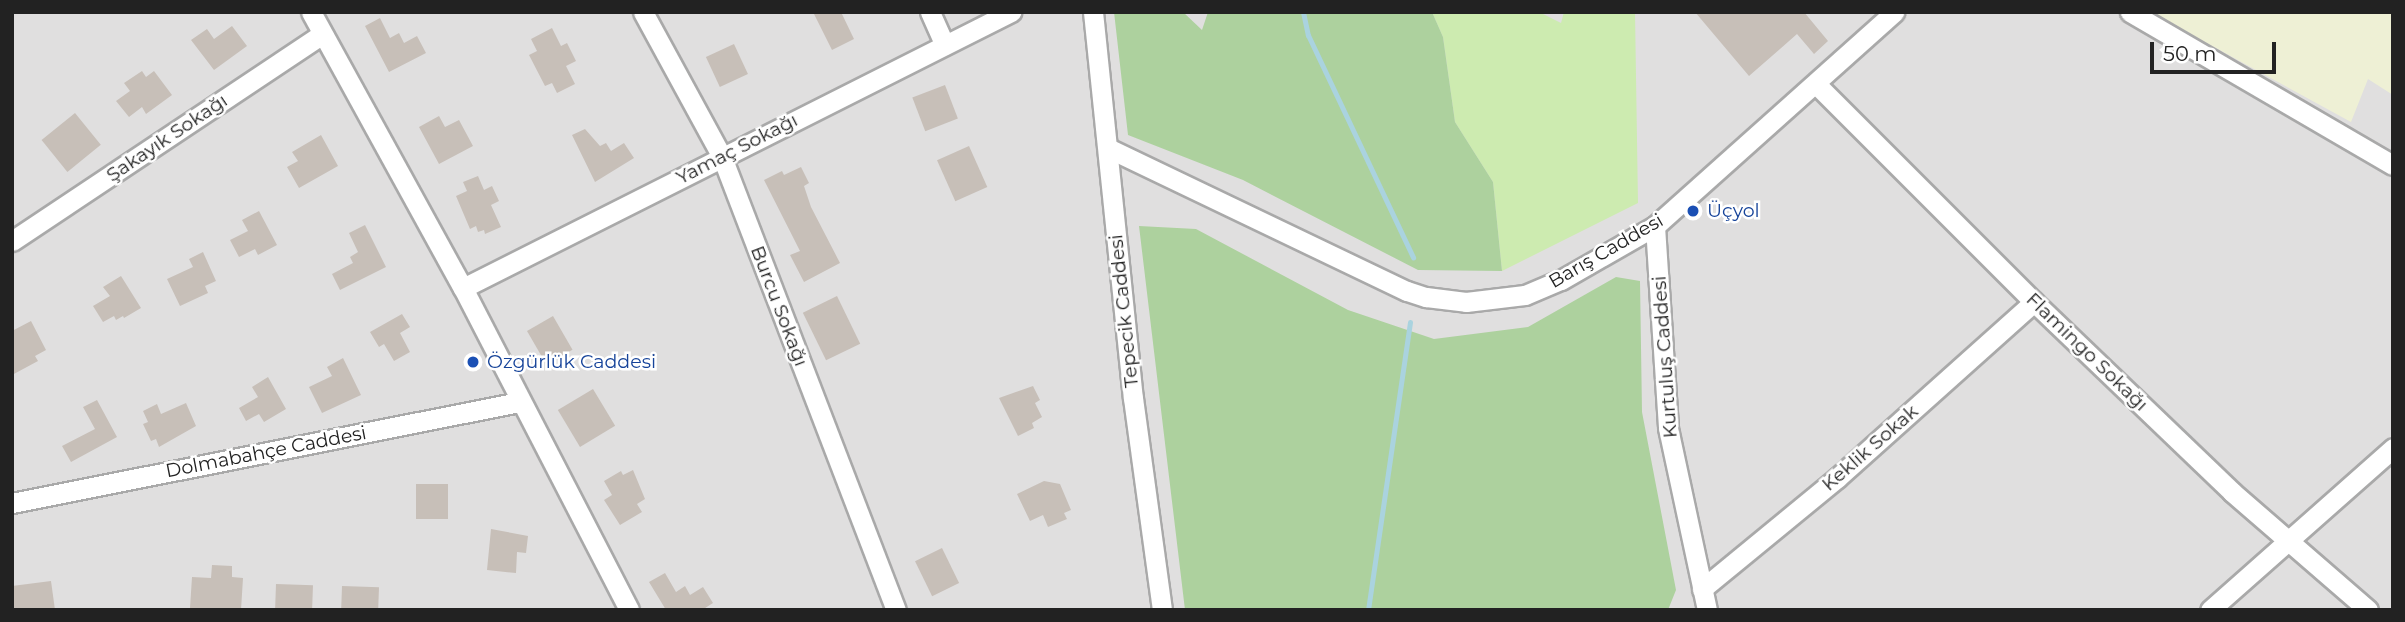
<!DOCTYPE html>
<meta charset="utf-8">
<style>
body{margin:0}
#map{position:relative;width:2405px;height:622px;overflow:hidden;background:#f2efe9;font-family:Montserrat,sans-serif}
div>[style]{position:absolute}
.residential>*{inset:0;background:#e0dfdf;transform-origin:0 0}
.farmland>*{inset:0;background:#eef0d5}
.grass>*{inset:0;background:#cdebb0}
.forest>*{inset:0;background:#add19e}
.stream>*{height:5px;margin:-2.5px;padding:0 2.5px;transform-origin:2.5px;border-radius:2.5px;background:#aad3df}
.building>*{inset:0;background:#c7bfb8;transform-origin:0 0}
.roads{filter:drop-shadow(2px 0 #a9a9a9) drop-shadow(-2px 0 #a9a9a9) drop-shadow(0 2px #a9a9a9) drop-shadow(0 -2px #a9a9a9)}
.minor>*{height:19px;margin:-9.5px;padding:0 9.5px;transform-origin:9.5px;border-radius:9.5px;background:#fff}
.dots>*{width:19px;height:19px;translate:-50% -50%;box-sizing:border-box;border:4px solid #fff;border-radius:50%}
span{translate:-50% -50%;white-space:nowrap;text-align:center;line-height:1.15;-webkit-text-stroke:5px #fff;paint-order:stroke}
.street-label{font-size:19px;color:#222}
.transit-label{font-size:19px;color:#164399}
.left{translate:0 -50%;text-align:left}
.frame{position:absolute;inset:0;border:14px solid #222;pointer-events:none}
.scale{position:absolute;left:2150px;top:42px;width:126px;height:32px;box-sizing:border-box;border:4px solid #222;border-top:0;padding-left:9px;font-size:21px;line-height:24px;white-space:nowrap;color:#222;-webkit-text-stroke:5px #fff;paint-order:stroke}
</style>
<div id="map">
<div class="residential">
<i style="left:12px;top:12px;width:2381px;height:598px"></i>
</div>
<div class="farmland">
<i style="clip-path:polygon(2150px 12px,2393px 12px,2393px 95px,2368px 79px,2351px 122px)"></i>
</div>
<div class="grass">
<i style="clip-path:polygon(1432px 12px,1539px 12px,1561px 23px,1564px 12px,1635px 12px,1638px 203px,1502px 271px,1493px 182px,1455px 122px,1443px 37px)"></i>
</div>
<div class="forest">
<i style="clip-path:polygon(1114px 12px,1183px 12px,1202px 30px,1208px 12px,1432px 12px,1443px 37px,1455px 122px,1493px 182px,1502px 271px,1418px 270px,1243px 180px,1128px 135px)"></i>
<i style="clip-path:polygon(1139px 226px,1196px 229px,1348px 310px,1434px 339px,1528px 327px,1616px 277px,1640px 281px,1642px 412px,1676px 590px,1668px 610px,1185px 610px)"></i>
</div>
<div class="stream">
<i style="left:1303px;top:12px;width:24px;rotate:78deg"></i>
<i style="left:1308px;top:35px;width:246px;rotate:64.7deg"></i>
<i style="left:1368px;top:610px;width:291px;rotate:-81.7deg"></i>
</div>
<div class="building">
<i style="clip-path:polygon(813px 12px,841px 12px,854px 39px,832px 50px)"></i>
<i style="clip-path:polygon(1695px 12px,1804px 12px,1828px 41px,1814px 54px,1797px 34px,1749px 76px)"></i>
<i style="clip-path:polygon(380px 18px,390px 38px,399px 33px,404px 43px,417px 36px,426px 53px,389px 72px,365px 26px)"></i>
<i style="clip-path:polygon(232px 26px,247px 46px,214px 70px,191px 40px,207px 29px,214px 39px)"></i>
<i style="clip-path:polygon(552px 28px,561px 46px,567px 43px,576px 61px,566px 66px,575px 84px,557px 93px,552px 83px,545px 86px,529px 55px,537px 51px,531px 39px)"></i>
<i style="left:734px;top:44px;width:33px;height:31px;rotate:65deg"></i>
<i style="clip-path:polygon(142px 71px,146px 77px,154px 71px,172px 95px,146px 114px,142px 107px,129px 117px,116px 101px,130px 91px,124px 83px)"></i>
<i style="left:945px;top:85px;width:36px;height:35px;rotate:69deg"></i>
<i style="left:75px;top:113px;width:41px;height:43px;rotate:51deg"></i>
<i style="clip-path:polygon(439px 116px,445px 127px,459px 120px,473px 146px,439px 164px,419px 127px)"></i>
<i style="clip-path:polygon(585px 129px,600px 146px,606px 143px,611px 151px,624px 143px,634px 158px,595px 182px,572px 135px)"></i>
<i style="clip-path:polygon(321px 135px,338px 166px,299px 188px,287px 167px,298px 161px,292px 152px)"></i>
<i style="left:969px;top:146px;width:45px;height:35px;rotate:66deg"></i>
<i style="clip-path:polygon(801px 167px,809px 183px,804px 186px,811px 207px,840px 263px,804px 282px,790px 255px,800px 251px,764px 180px,782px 171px,784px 175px)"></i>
<i style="clip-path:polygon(478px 176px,484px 190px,492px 186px,499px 201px,491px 205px,501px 227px,485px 234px,484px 230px,478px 232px,476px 226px,470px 229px,456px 196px,467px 191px,463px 182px)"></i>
<i style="clip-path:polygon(259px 211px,277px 245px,258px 255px,255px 249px,239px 257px,230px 240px,248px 231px,242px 220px)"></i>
<i style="clip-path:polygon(365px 225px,386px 267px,340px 290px,332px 274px,353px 263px,350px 257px,358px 252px,349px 233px)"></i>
<i style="clip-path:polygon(203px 252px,216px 281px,205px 286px,208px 293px,180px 306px,167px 279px,193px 267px,189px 259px)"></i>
<i style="clip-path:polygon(121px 276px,141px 308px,124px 318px,123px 316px,116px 320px,114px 316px,103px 322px,93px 306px,110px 296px,103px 287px)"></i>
<i style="left:837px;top:296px;width:53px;height:38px;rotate:64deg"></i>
<i style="clip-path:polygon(402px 314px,410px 327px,400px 333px,410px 352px,394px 361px,384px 344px,379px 347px,370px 332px)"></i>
<i style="left:553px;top:316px;width:39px;height:30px;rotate:60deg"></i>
<i style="clip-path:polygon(31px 321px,46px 350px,35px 356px,38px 361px,12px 375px,12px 331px)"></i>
<i style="clip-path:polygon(343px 358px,361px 395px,322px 413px,309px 387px,332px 376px,327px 367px)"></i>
<i style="clip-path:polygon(268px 377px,286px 409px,264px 422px,259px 414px,246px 421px,239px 408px,258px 397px,252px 387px)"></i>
<i style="clip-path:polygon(1033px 386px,1040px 400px,1035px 403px,1042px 417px,1032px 423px,1034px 428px,1018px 436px,999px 398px)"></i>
<i style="left:593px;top:389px;width:43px;height:41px;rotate:59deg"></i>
<i style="clip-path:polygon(97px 400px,117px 437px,71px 462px,62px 446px,95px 429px,83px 407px)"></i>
<i style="clip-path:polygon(186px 403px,196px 426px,159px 447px,156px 439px,151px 441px,143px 424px,148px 422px,143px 411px,157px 404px,161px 414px)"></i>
<i style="clip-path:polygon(633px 470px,645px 499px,637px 504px,642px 512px,620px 525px,604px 500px,612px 495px,604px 481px,621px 471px,623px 475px)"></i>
<i style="clip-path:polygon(1044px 481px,1060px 484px,1071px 510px,1064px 513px,1067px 519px,1048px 527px,1043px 515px,1030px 521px,1017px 494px)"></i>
<i style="left:416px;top:484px;width:32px;height:35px"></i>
<i style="clip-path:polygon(491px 529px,528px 536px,526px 553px,517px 552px,516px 573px,487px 570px)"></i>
<i style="left:942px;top:548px;width:39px;height:30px;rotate:64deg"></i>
<i style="clip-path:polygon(212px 565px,232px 566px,232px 577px,243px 578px,241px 610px,190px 608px,192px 577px,211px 578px)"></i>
<i style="clip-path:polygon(665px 573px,676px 592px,685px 586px,690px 595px,703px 587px,713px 603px,702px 610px,666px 610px,649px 582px)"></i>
<i style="clip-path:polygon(51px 581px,55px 610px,12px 610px,12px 586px)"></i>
<i style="left:276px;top:584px;width:37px;height:26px;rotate:2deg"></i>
<i style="left:342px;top:586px;width:37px;height:24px;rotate:2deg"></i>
</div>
<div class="roads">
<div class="minor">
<i style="left:311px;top:12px;width:315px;rotate:61.2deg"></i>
<i style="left:463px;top:288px;width:362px;rotate:62.7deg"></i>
<i style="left:643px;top:12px;width:165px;rotate:61.4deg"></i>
<i style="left:722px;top:157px;width:485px;rotate:69deg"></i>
<i style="left:930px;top:12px;width:36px;rotate:66deg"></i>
<i style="left:1093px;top:12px;width:388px;rotate:84.1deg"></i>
<i style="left:1133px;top:398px;width:214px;rotate:82.2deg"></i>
<i style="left:2130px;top:12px;width:304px;rotate:30.2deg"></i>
<i style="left:1816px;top:84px;width:308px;rotate:45deg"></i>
<i style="left:2034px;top:302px;width:274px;rotate:43.8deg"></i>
<i style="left:2232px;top:492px;width:180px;rotate:40.9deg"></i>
<i style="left:1108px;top:148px;width:331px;rotate:25.6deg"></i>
<i style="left:1407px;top:291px;width:20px;rotate:18deg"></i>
<i style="left:1426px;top:297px;width:40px;rotate:7.1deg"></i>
<i style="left:1466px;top:302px;width:59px;rotate:-6.8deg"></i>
<i style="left:1525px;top:295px;width:39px;rotate:-23deg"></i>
<i style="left:1561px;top:280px;width:108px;rotate:-29.9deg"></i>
<i style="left:1655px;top:226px;width:321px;rotate:-41.8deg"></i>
<i style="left:1655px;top:226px;width:202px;rotate:86.3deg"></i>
<i style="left:1668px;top:428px;width:186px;rotate:77.9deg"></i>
<i style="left:12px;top:241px;width:373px;rotate:-33.7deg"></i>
<i style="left:463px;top:288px;width:614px;rotate:-26.73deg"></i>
<i style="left:12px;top:503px;width:517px;rotate:-11.27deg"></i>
<i style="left:1702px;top:589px;width:175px;rotate:-39.4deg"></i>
<i style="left:1837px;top:478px;width:264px;rotate:-41.8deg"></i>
<i style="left:2210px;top:610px;width:244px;rotate:-41.5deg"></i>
</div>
</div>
<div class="dots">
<i style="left:1693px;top:211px;background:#1a4fb4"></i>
<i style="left:473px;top:362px;background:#1a4fb4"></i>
</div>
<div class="street-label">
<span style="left:167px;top:138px;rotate:-34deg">Şakayık Sokağı</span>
<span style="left:737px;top:149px;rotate:-27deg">Yamaç Sokağı</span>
<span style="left:1606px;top:251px;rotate:-30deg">Barış Caddesi</span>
<span style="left:779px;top:306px;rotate:69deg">Burcu Sokağı</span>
<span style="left:1124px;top:311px;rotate:-96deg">Tepecik Caddesi</span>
<span style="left:2087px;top:352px;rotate:44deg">Flamingo Sokağı</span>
<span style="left:1665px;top:357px;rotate:-94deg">Kurtuluş Caddesi</span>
<span style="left:1870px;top:448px;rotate:-41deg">Keklik Sokak</span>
<span style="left:266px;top:452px;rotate:-11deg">Dolmabahçe Caddesi</span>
</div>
<div class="transit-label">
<span class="left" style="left:1707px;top:211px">Üçyol</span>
<span class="left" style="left:487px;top:362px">Özgürlük Caddesi</span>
</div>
<div class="frame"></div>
<div class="scale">50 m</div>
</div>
